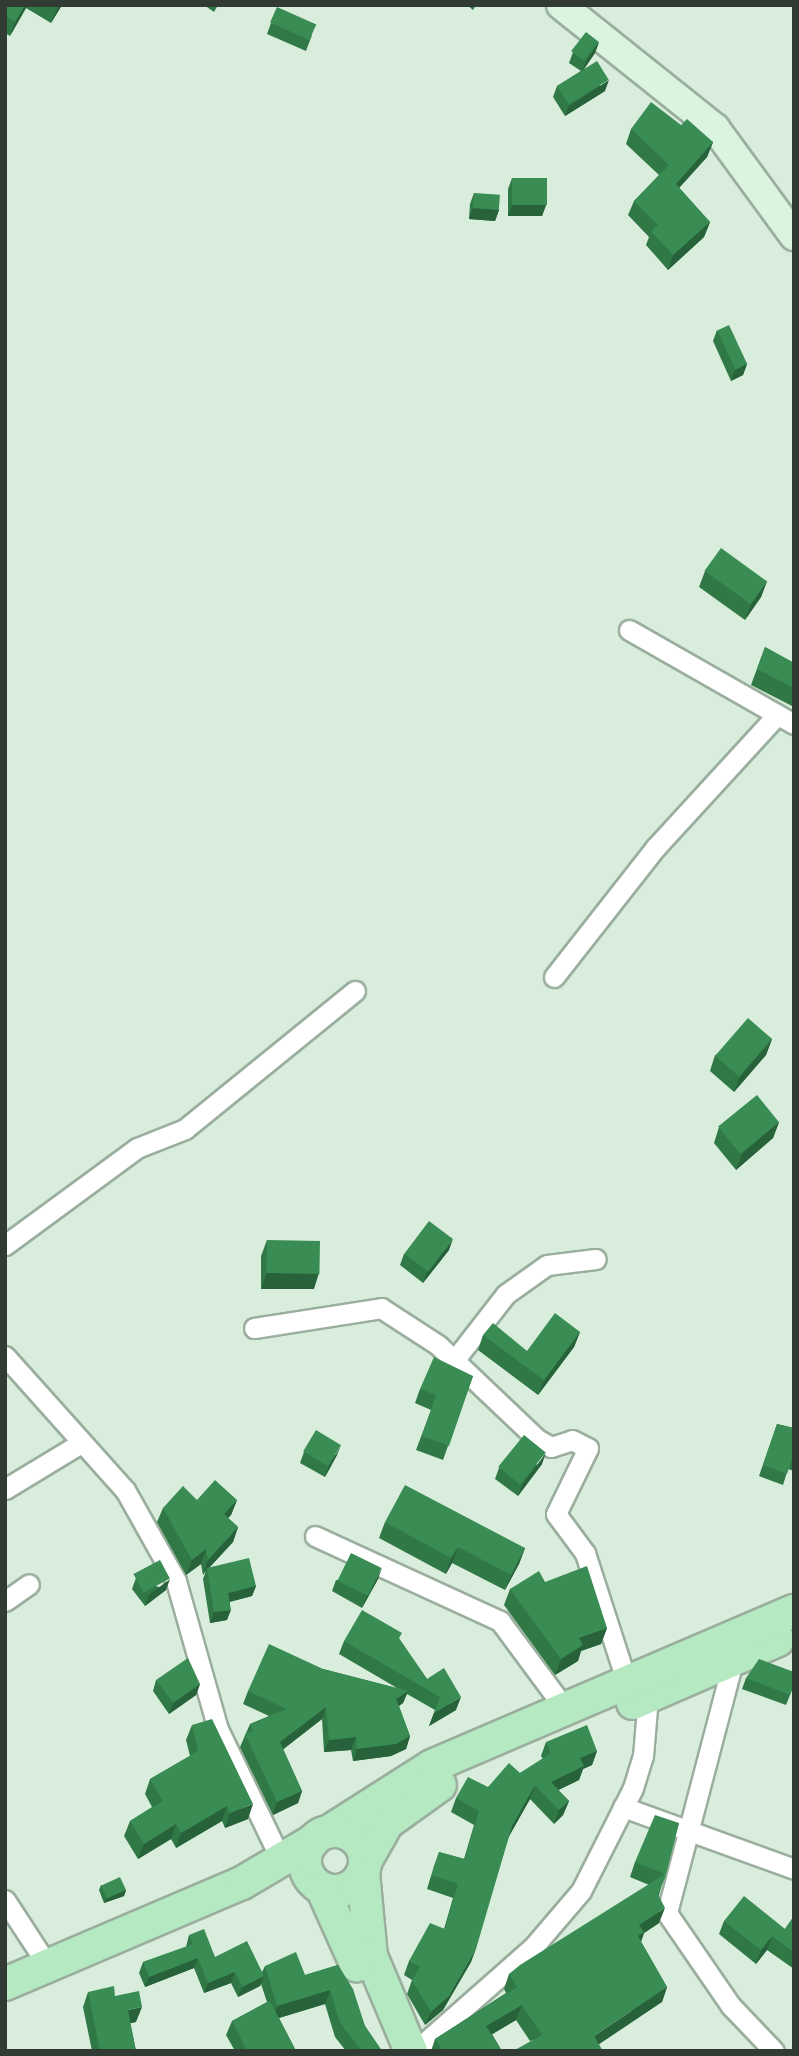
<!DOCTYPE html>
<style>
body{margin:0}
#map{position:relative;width:799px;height:2056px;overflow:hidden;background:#d9eddc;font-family:Cabin,sans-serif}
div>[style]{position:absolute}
.roads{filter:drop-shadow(2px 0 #9aae9e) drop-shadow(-2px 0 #9aae9e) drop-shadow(0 2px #9aae9e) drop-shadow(0 -2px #9aae9e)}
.street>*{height:19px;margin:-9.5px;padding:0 9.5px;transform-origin:9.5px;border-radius:9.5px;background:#fff}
.secondary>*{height:28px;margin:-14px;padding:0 14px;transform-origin:14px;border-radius:14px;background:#daf4e0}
.primary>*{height:32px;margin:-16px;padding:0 16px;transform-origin:16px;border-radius:16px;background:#b5e9c2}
.primary>.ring{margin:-16px;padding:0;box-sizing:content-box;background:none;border:32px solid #b5e9c2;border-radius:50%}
.wall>*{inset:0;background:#317847}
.shaded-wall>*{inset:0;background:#28623a}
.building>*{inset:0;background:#398c53;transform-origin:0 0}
span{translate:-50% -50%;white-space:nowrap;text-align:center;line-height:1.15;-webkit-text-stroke:7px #fff;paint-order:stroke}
.frame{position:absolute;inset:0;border:7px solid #323a34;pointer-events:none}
</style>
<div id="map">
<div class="roads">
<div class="street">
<i style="left:629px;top:630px;width:190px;rotate:29.7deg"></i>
<i style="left:554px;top:977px;width:165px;rotate:-51.9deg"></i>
<i style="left:656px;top:847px;width:178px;rotate:-47.5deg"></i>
<i style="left:5px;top:1245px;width:164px;rotate:-36.3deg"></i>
<i style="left:137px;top:1148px;width:52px;rotate:-21.6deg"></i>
<i style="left:185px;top:1129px;width:219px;rotate:-39.1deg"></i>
<i style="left:254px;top:1328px;width:129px;rotate:-8.9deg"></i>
<i style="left:381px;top:1308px;width:68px;rotate:33deg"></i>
<i style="left:438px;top:1345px;width:137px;rotate:43.5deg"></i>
<i style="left:537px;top:1439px;width:16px;rotate:30deg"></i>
<i style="left:551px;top:1447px;width:22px;rotate:-18deg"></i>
<i style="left:572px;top:1440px;width:18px;rotate:27deg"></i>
<i style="left:588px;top:1448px;width:73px;rotate:115.9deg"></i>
<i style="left:556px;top:1514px;width:49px;rotate:53.4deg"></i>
<i style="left:585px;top:1553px;width:137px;rotate:72.1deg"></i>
<i style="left:5px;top:1356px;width:180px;rotate:48.2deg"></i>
<i style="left:125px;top:1490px;width:104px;rotate:60.7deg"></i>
<i style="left:176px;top:1581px;width:154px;rotate:74.2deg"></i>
<i style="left:218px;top:1729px;width:145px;rotate:64.3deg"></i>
<i style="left:453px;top:1362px;width:86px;rotate:-52.1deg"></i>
<i style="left:506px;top:1294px;width:50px;rotate:-35.3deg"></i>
<i style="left:547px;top:1265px;width:49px;rotate:-7deg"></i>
<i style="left:5px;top:1489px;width:89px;rotate:-31.2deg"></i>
<i style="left:315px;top:1536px;width:204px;rotate:24.7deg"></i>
<i style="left:500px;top:1621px;width:109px;rotate:53.5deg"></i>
<i style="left:5px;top:1601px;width:29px;rotate:-35deg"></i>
<i style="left:733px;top:1661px;width:260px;rotate:104.7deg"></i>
<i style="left:667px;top:1913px;width:113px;rotate:55.5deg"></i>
<i style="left:731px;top:2006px;width:62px;rotate:46.3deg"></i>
<i style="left:623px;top:1807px;width:182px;rotate:19.9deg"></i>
<i style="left:5px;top:1900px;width:79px;rotate:56.9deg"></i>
<i style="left:415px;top:2051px;width:159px;rotate:-41.4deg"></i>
<i style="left:534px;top:1946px;width:72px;rotate:-49.5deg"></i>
<i style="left:581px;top:1891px;width:115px;rotate:-63.2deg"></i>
<i style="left:633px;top:1788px;width:34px;rotate:-73deg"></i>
<i style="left:643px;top:1756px;width:60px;rotate:-85.2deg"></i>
</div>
<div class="secondary">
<i style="left:561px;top:5px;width:197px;rotate:38.6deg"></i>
<i style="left:715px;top:128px;width:134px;rotate:53.8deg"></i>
</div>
<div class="primary">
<i style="left:633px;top:1703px;width:158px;rotate:-23.5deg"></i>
<i style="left:330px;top:1831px;width:121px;rotate:-32.5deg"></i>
<i style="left:432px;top:1766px;width:394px;rotate:-23.2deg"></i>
<i class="ring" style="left:305px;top:1831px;width:28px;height:28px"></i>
<i style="left:365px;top:1862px;width:45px;rotate:-60.6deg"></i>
<i style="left:387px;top:1823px;width:65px;rotate:-35.6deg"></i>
<i style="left:363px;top:1872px;width:84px;rotate:84.6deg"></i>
<i style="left:371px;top:1956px;width:103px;rotate:67.2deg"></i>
<i style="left:322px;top:1888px;width:85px;rotate:65.8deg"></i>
<i style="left:5px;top:1984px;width:258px;rotate:-23.1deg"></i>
<i style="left:242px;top:1883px;width:82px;rotate:-30.6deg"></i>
</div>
</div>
<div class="wall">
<i style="clip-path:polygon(5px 5px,62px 5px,51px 23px,26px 8px,10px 36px,5px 33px)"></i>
<i style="clip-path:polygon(204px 5px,218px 5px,214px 12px)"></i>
<i style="clip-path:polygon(467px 5px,476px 5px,473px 10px)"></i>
<i style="clip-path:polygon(271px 23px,312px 35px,306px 51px,267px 34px)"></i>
<i style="clip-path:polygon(599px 42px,595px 53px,584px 69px,605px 91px,565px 116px,553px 97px,557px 86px,581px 71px,569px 63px,573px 52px)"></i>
<i style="clip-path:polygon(681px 125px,713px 142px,707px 157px,679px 188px,710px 222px,704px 237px,668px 270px,646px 245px,649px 237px,628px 215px,634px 201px,659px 175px,626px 144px,631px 129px)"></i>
<i style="clip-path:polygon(512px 178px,546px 205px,542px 216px,508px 216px,508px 189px)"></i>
<i style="clip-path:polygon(474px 193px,499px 210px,495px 221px,469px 219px,470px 204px)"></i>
<i style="clip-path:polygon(717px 330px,747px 364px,743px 375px,731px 381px,713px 341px)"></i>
<i style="clip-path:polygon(705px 571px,767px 581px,761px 597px,745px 620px,699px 587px)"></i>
<i style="clip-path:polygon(765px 647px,794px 663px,794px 707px,751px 685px)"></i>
<i style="clip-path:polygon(772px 1039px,766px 1055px,734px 1092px,710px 1071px,715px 1055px)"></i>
<i style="clip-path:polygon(779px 1122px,773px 1138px,736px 1170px,714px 1143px,719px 1127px)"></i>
<i style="clip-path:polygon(267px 1240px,314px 1289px,261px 1289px,261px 1256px)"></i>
<i style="clip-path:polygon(449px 1250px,423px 1283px,400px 1265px,404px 1254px)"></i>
<i style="clip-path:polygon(580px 1332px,574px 1347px,538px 1395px,478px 1350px,483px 1335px,527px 1351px)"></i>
<i style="clip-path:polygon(473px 1376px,443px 1460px,416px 1450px,431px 1410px,415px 1403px,420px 1389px)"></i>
<i style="clip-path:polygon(777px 1424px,794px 1428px,794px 1471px,788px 1469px,783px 1485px,759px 1476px)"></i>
<i style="clip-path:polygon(304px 1452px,337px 1455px,325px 1477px,300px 1463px)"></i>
<i style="clip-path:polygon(542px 1464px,518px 1496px,495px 1479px,499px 1468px)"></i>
<i style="clip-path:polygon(197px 1500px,237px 1500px,231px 1515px,228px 1518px,238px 1527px,233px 1542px,209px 1568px,256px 1586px,252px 1596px,230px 1602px,227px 1620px,210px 1623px,203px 1579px,206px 1571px,203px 1575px,201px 1564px,186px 1575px,157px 1522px,163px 1508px)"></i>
<i style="clip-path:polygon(385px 1522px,525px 1548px,519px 1564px,505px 1590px,452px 1563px,446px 1574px,379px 1538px)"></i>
<i style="clip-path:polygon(136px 1578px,166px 1590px,145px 1606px,132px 1589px)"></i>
<i style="clip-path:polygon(378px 1579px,362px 1608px,332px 1591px,336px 1580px)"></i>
<i style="clip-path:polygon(545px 1582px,607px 1628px,601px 1644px,581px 1651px,578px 1661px,555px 1675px,504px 1605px,510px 1589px)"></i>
<i style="clip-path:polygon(399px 1639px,427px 1679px,456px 1710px,429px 1726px,435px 1710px,407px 1694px,403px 1703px,399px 1706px,410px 1736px,406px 1749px,391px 1756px,353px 1761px,351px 1750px,324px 1752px,322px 1719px,283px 1749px,302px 1791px,298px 1803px,273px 1815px,240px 1747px,250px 1724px,269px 1716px,243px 1704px,248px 1691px,323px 1669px,397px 1688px,339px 1654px,344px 1641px)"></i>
<i style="clip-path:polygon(746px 1678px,794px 1685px,786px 1705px,742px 1689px)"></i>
<i style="clip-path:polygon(156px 1680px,200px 1684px,196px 1695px,169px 1714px,153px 1691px)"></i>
<i style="clip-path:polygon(192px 1725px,248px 1819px,225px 1828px,222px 1821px,176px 1848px,171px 1839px,138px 1859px,124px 1836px,130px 1821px,152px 1807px,145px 1794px,150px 1779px,190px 1756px,186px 1740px)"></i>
<i style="clip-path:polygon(546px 1742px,597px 1751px,592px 1765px,583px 1769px,579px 1780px,558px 1790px,569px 1801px,563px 1815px,554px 1824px,530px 1799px,509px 1836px,471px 1962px,443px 2010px,425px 2025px,407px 1994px,412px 1980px,404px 1975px,409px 1961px,444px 1929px,453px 1898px,427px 1889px,434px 1866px,439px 1852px,464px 1859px,474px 1825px,451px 1812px,456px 1798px,488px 1787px,520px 1773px,543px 1759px,541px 1756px)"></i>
<i style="clip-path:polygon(679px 1823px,659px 1895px,659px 1923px,644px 1933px,641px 1942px,667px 1987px,662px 2002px,530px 2041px,516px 2020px,492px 2034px,502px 2051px,431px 2051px,435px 2039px,506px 1993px,504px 1989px,509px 1974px,649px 1885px,630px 1877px,635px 1862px)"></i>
<i style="clip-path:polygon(101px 1885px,126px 1890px,124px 1896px,104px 1903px,99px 1890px)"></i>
<i style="clip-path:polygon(794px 1916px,794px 1969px,767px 1950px,756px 1964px,719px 1934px,724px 1921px,785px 1929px)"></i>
<i style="clip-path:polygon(189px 1935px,215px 1957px,262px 1972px,265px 1966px,305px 1975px,338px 1965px,365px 2026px,382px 2051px,346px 2051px,335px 2037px,325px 2004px,279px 2018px,296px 2051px,235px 2051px,226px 2035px,232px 2021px,267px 2002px,261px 1984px,260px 1986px,238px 1997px,231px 1983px,204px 1993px,194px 1968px,145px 1987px,139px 1973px,143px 1962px,186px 1947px)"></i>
<i style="clip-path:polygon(88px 1992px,115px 1996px,136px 2022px,130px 2023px,136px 2051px,92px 2051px,83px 2007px)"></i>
</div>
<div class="shaded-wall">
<i style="clip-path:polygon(25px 5px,27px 5px,26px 8px,10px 36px,15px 22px)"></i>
<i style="clip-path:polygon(59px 5px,62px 5px,51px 23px,57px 9px)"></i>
<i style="clip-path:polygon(599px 42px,595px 53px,582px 72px,586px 61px)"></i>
<i style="clip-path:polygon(609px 80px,605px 91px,565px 116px,569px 106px)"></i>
<i style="clip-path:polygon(713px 142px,707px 157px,670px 198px,676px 184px)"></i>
<i style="clip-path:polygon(512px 205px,546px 205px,542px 216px,508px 216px)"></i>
<i style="clip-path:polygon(473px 208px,499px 210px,495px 221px,469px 219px)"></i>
<i style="clip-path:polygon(710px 222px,704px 237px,668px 270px,673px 255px)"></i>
<i style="clip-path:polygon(747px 364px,743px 375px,731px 381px,735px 370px)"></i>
<i style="clip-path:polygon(767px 581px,761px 597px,745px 620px,751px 604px)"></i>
<i style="clip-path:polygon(772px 1039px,766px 1055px,734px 1092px,740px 1076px)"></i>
<i style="clip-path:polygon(779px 1122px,773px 1138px,736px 1170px,742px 1154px)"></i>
<i style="clip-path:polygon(453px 1239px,449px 1250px,423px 1283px,427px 1272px)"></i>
<i style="clip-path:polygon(267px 1273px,319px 1273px,314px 1289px,261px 1289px)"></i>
<i style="clip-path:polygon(580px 1332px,574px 1347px,538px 1395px,544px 1380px)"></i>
<i style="clip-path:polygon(341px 1445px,337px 1455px,325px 1477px,329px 1466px)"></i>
<i style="clip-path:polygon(546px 1453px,542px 1464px,518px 1496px,522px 1485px)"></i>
<i style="clip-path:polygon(237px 1500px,231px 1515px,218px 1528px,224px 1514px)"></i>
<i style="clip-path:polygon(238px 1527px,233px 1542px,207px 1570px,207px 1568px,203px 1575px,208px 1560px)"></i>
<i style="clip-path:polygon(458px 1547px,452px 1563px,446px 1574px,451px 1558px)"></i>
<i style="clip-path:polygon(525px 1548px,519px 1564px,505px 1590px,511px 1575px)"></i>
<i style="clip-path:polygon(206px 1549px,201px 1564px,186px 1575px,192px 1560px)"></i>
<i style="clip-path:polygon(382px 1568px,378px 1579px,362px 1608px,366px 1597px)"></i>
<i style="clip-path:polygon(170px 1579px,166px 1590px,145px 1606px,149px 1595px)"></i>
<i style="clip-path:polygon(256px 1586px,252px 1596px,224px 1603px,228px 1593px)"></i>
<i style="clip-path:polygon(231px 1610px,227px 1620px,210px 1623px,214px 1612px)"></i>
<i style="clip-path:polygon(607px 1628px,601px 1644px,581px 1651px,578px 1661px,555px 1675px,561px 1659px,579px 1638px)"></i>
<i style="clip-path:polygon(200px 1684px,196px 1695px,169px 1714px,173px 1703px)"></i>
<i style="clip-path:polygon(408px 1691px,403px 1703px,392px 1711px,396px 1699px)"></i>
<i style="clip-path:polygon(461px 1697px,456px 1710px,429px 1726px,434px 1713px)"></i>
<i style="clip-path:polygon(326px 1707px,322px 1719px,276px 1755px,280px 1742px)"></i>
<i style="clip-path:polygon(410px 1736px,406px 1749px,391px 1756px,353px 1761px,357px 1749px)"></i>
<i style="clip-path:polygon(356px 1737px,351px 1750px,324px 1752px,329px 1740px)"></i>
<i style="clip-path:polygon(597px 1751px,592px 1765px,583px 1769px,579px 1780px,546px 1796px,551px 1782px,580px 1758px)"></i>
<i style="clip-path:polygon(535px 1785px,530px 1799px,507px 1840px,512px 1826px)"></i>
<i style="clip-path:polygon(302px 1791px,298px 1803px,273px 1815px,277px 1802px)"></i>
<i style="clip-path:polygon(569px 1801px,563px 1815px,554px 1824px,559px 1810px)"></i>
<i style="clip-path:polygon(253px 1804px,248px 1819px,225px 1828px,230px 1813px)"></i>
<i style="clip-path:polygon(227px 1806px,222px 1821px,176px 1848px,181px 1833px)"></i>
<i style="clip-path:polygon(176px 1824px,171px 1839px,138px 1859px,144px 1844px)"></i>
<i style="clip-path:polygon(126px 1890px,124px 1896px,104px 1903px,106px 1898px)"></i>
<i style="clip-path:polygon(665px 1908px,659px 1923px,644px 1933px,639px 1947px,632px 1951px,639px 1925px)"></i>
<i style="clip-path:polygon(772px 1936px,767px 1950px,756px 1964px,761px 1950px)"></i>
<i style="clip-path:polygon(476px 1949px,471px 1962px,443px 2010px,425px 2025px,431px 2012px)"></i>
<i style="clip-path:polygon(198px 1958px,194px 1968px,145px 1987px,149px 1977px)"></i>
<i style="clip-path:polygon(235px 1972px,231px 1983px,204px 1993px,208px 1983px)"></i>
<i style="clip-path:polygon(264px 1976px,260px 1986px,238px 1997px,242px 1987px)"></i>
<i style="clip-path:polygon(667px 1987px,662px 2002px,589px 2051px,594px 2036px)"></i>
<i style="clip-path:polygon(330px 1990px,325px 2004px,272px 2020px,277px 2006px)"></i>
<i style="clip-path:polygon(522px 2005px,516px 2020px,481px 2041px,486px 2026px)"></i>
<i style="clip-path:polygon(142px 2007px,136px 2022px,122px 2025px,128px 2010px)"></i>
</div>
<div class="building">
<i style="clip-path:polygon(5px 5px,25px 5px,15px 22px,5px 16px)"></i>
<i style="left:277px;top:7px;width:43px;height:17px;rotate:24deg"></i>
<i style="left:586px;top:32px;width:16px;height:24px;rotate:38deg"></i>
<i style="left:597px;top:61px;width:22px;height:47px;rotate:58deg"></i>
<i style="clip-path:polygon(651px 102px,681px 125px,687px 119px,713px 142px,676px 184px,710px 222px,673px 255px,651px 231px,658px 225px,634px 201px,669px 165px,631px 129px)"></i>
<i style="left:512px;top:178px;width:35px;height:27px"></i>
<i style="left:474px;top:193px;width:26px;height:15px;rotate:4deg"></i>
<i style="left:729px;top:325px;width:43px;height:13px;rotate:65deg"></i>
<i style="left:721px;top:548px;width:57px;height:28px;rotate:36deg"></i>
<i style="clip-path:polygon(765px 647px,794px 663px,794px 688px,757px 669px)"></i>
<i style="left:748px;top:1018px;width:32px;height:50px;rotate:41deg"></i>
<i style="left:757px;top:1095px;width:35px;height:50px;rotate:51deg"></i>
<i style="left:429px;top:1221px;width:30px;height:41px;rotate:37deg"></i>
<i style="left:267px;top:1240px;width:53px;height:33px;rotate:1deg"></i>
<i style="clip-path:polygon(555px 1313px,580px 1332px,544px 1380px,483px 1335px,493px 1323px,527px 1351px)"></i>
<i style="clip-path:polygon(434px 1357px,473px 1376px,449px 1446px,422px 1436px,436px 1395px,420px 1389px)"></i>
<i style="clip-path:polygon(777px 1424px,794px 1428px,794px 1459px,792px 1459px,787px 1474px,763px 1465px)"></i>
<i style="left:316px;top:1430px;width:29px;height:25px;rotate:31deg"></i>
<i style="left:524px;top:1435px;width:28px;height:41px;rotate:39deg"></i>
<i style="clip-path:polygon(215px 1480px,237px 1500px,224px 1514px,238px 1527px,208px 1560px,206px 1549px,192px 1560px,163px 1508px,183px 1486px,197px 1500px)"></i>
<i style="clip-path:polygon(405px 1485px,525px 1548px,511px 1575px,458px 1547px,451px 1558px,385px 1522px)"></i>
<i style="left:351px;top:1553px;width:34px;height:31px;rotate:26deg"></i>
<i style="clip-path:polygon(249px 1558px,256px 1586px,228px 1593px,231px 1610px,214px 1612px,207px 1568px)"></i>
<i style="left:160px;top:1560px;width:21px;height:30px;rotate:62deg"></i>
<i style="clip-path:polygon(587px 1566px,607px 1628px,579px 1638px,583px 1645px,561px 1659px,510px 1589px,539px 1571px,545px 1582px)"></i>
<i style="clip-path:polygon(362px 1610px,402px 1633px,399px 1638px,427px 1679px,444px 1668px,461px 1697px,434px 1713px,440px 1697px,344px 1641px)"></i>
<i style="clip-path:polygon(269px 1644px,323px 1669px,408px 1691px,396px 1699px,410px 1736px,396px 1744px,357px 1749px,356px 1737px,329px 1740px,326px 1707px,280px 1742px,302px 1791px,277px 1802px,245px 1734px,253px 1731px,250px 1724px,287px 1709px,248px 1691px)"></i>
<i style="clip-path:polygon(188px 1658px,200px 1684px,173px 1703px,156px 1680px)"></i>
<i style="clip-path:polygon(759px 1659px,794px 1672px,794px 1685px,790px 1695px,746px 1678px)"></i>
<i style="clip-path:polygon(212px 1719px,253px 1804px,230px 1813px,227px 1806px,181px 1833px,176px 1824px,144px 1844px,130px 1821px,163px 1801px,150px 1779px,198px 1751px,192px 1725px)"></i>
<i style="clip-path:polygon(587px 1725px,597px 1751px,580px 1758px,584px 1766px,551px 1782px,569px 1801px,559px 1810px,535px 1785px,512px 1826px,476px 1949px,449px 1996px,431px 2012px,412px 1980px,420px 1967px,409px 1961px,430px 1923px,445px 1929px,458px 1884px,432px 1875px,439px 1852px,465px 1859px,479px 1811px,456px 1798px,468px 1777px,488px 1787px,509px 1763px,520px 1773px,551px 1753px,546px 1742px)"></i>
<i style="clip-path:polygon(655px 1815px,679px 1823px,665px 1878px,658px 1894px,665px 1908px,639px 1925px,644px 1932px,638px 1936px,667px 1987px,594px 2036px,603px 2051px,513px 2051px,542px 2035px,522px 2005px,486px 2026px,502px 2051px,443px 2051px,435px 2039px,517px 1987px,509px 1974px,520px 1965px,665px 1874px,635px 1862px)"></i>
<i style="left:120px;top:1877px;width:14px;height:21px;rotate:65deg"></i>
<i style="clip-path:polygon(744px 1896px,785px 1929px,794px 1916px,794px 1952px,772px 1936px,761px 1950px,724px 1921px)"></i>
<i style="clip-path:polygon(204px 1929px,215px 1957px,247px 1941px,264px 1976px,242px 1987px,235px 1972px,208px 1983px,198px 1958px,149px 1977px,143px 1962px,193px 1944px,189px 1935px)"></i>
<i style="clip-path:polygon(296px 1952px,305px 1975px,338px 1965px,353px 1989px,365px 2026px,382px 2051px,362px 2051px,340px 2023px,330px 1990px,277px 2006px,265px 1966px)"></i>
<i style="clip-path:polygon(114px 1986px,115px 1996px,139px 1991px,142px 2007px,128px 2010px,136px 2051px,100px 2051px,88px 1992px)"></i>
<i style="clip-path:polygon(270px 2001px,296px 2051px,247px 2051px,232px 2021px)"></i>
</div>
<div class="frame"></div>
</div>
